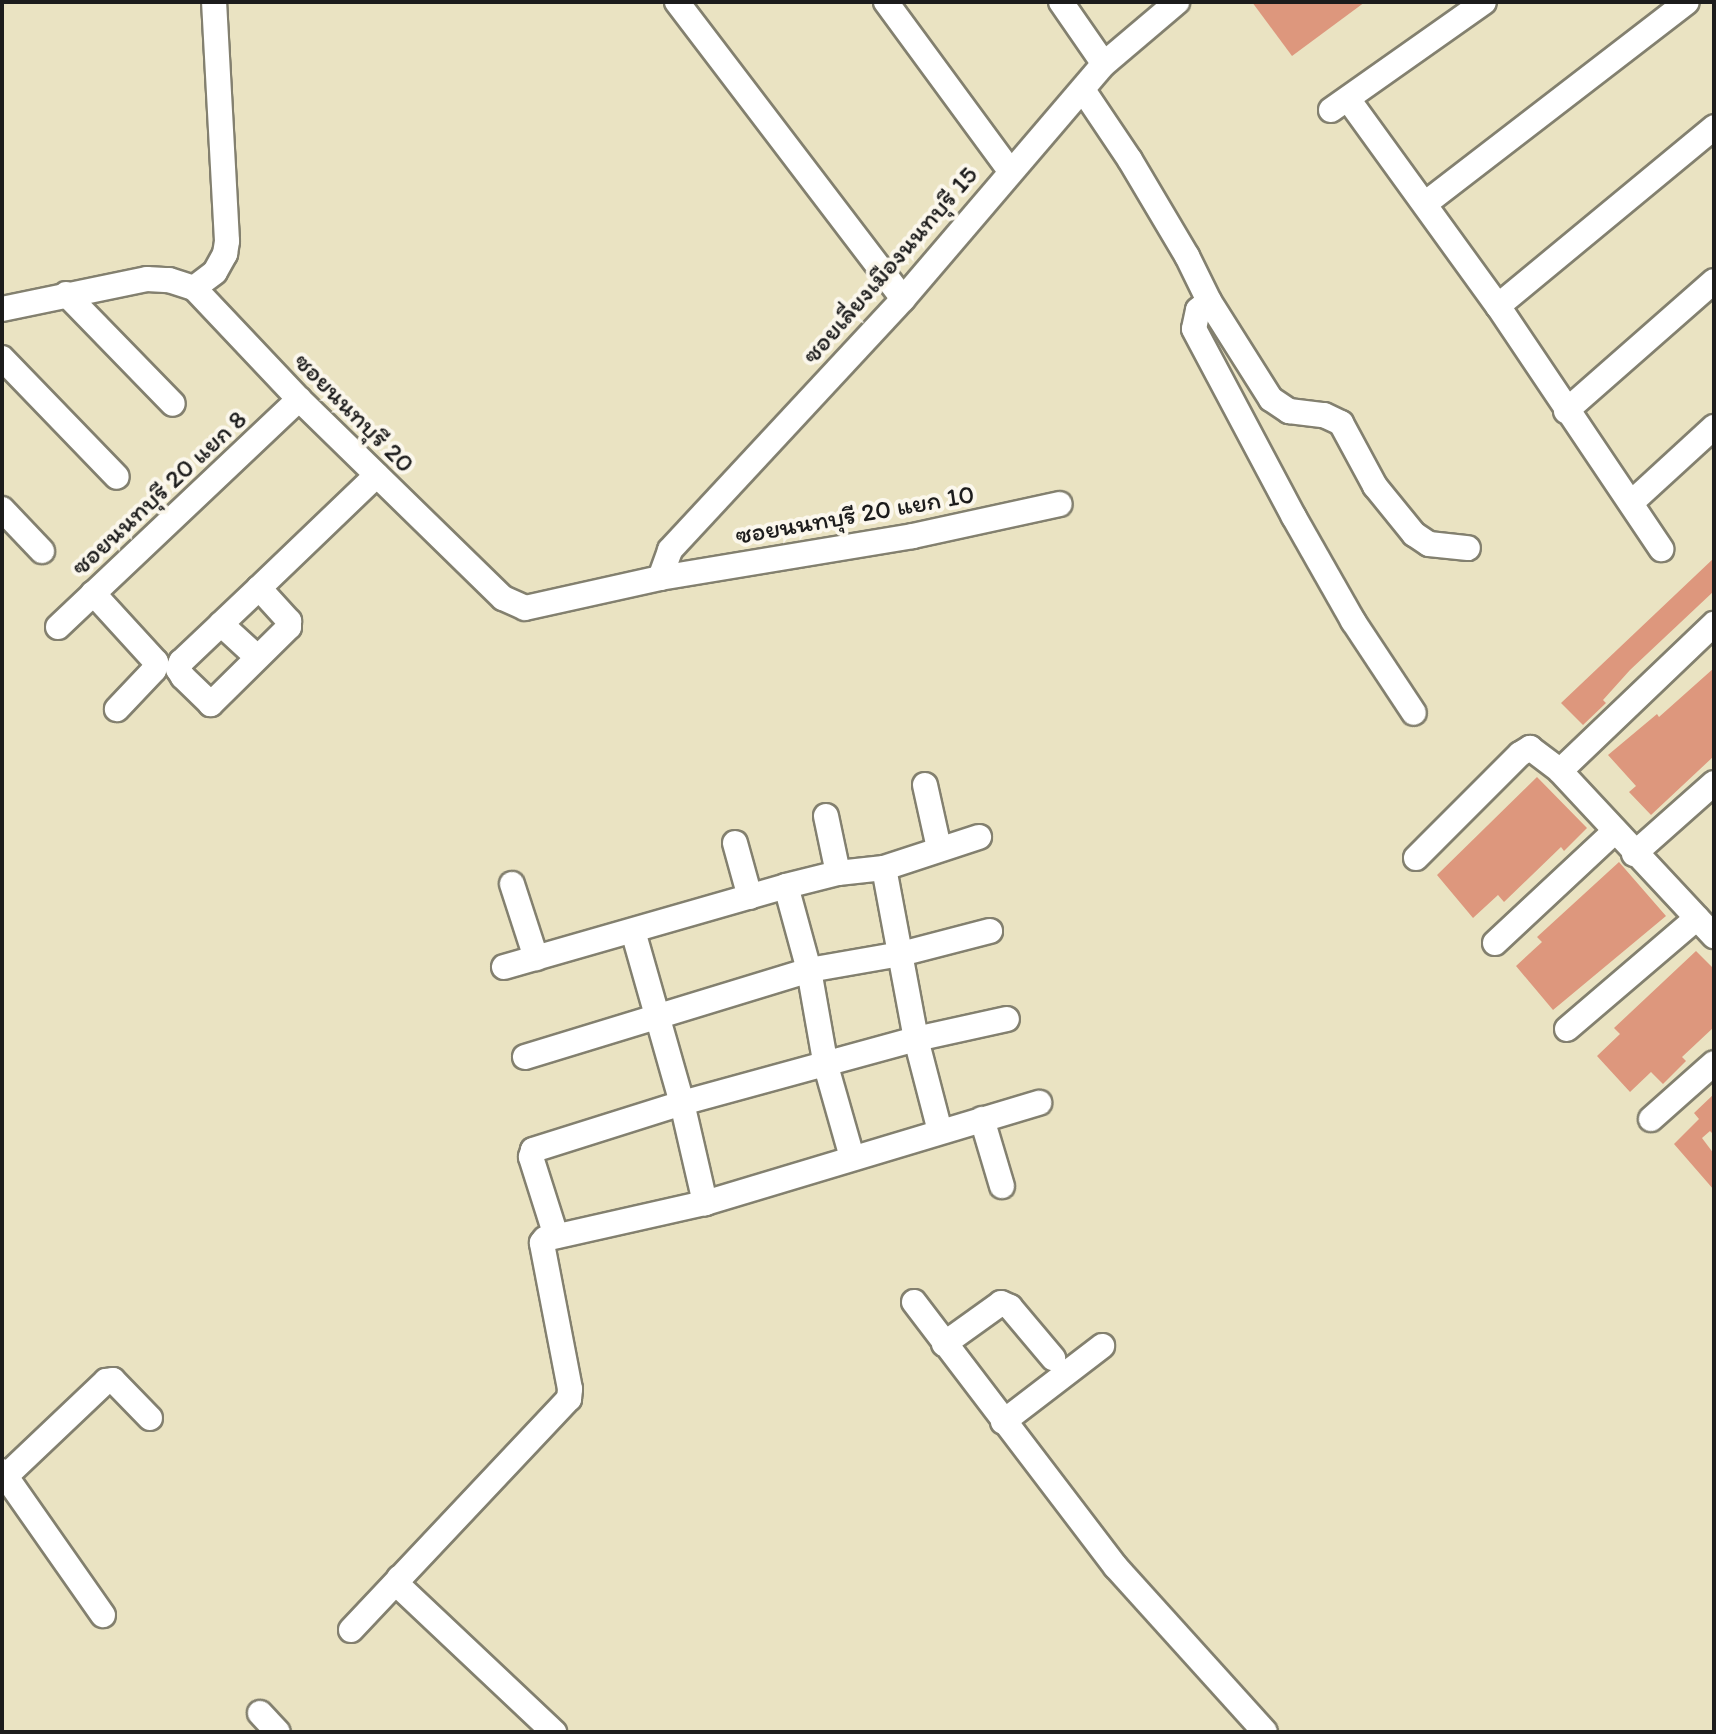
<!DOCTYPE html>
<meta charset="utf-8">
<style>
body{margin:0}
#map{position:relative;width:1716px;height:1734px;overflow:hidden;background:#eae3c2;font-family:Itim,"Playpen Sans Thai",sans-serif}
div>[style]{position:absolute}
.building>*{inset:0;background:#dd977d}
.roads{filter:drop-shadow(2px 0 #83806f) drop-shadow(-2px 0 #83806f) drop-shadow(0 2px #83806f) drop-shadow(0 -2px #83806f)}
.minor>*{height:24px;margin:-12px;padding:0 12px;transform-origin:12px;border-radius:12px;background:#fff}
span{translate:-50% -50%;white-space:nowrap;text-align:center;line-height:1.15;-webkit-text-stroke:8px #fbf7ec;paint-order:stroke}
.street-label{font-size:26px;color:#1c1c1c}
.frame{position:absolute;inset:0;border:4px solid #1c1c1c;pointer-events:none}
</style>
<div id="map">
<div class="building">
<i style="clip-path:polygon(1252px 2px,1365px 2px,1292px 56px)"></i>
<i style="clip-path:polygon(1714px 558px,1714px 591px,1630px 670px,1603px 700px,1606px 703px,1583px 725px,1561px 703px)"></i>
<i style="clip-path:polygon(1714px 668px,1714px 756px,1651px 815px,1629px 792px,1636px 786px,1608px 755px,1657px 714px,1659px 717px)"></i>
<i style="clip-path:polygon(1537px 777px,1587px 828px,1564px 851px,1561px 847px,1504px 902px,1498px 895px,1473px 918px,1437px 875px)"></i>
<i style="clip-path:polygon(1619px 862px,1666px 916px,1553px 1010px,1516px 966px,1542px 942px,1537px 937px)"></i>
<i style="clip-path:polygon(1696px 951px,1714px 969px,1714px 1027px,1682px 1057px,1686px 1061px,1663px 1084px,1651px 1072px,1630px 1092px,1597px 1056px,1620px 1034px,1614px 1028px)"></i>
<i style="clip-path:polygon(1714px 1094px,1714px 1135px,1710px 1131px,1702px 1138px,1714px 1154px,1714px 1190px,1674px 1144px,1699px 1119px,1694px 1113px)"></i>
</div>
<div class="roads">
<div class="minor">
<i style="left:677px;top:2px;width:373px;rotate:52.7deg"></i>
<i style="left:886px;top:2px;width:210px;rotate:53.7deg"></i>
<i style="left:1061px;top:2px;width:75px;rotate:55.3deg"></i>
<i style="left:1083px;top:90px;width:84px;rotate:56.1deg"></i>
<i style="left:1130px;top:160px;width:112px;rotate:59.3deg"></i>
<i style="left:1187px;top:256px;width:50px;rotate:63.9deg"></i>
<i style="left:1209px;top:301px;width:116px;rotate:57.7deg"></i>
<i style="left:1271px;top:399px;width:22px;rotate:34deg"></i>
<i style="left:1289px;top:411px;width:35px;rotate:7deg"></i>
<i style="left:1324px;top:415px;width:19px;rotate:25deg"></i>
<i style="left:1341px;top:423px;width:72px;rotate:61.6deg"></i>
<i style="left:1375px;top:486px;width:62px;rotate:50.9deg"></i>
<i style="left:1414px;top:534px;width:18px;rotate:34deg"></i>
<i style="left:1429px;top:544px;width:39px;rotate:6deg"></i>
<i style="left:1348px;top:99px;width:256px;rotate:54.1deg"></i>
<i style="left:1498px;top:306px;width:293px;rotate:56.1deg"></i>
<i style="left:1331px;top:110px;width:187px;rotate:-35.2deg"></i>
<i style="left:1426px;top:203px;width:329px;rotate:-37.6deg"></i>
<i style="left:194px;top:288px;width:26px;rotate:-37deg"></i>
<i style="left:215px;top:272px;width:21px;rotate:-61deg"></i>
<i style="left:225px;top:254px;width:13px;rotate:-81deg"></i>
<i style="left:227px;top:241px;width:239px;rotate:-93.1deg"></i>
<i style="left:66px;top:294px;width:153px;rotate:45.8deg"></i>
<i style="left:1209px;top:301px;width:14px;rotate:141deg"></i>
<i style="left:1198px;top:310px;width:19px;rotate:102deg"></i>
<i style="left:1194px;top:329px;width:213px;rotate:62deg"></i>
<i style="left:1294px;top:517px;width:120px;rotate:60.4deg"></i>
<i style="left:1353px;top:621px;width:110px;rotate:56.5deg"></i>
<i style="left:1498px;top:306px;width:281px;rotate:-39.6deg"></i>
<i style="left:2px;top:309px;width:148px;rotate:-11.7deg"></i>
<i style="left:147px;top:279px;width:22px;rotate:3deg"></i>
<i style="left:169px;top:280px;width:26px;rotate:18deg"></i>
<i style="left:194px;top:288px;width:153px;rotate:46.6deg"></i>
<i style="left:299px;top:399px;width:285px;rotate:44.3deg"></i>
<i style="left:503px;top:598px;width:24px;rotate:24deg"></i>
<i style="left:525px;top:608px;width:138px;rotate:-12.5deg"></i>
<i style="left:660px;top:578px;width:256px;rotate:-9.4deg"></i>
<i style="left:913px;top:536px;width:150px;rotate:-12.3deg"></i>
<i style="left:2px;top:358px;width:165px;rotate:46deg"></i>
<i style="left:1566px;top:411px;width:197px;rotate:-41.3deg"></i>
<i style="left:1631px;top:503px;width:113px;rotate:-42.5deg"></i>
<i style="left:2px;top:509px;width:58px;rotate:46.4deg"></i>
<i style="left:660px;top:578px;width:30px;rotate:-70deg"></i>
<i style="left:670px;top:550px;width:342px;rotate:-47.1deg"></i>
<i style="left:903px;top:299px;width:309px;rotate:-49.5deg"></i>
<i style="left:1104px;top:64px;width:96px;rotate:-40.3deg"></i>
<i style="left:259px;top:588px;width:45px;rotate:47.7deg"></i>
<i style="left:289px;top:621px;width:6px;rotate:90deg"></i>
<i style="left:289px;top:627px;width:110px;rotate:135.4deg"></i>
<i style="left:211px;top:704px;width:39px;rotate:-136deg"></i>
<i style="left:183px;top:677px;width:9px;rotate:-122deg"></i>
<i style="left:178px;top:669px;width:8px;rotate:-67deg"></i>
<i style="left:181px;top:662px;width:55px;rotate:-43.5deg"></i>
<i style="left:221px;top:624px;width:52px;rotate:-43.5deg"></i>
<i style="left:259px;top:588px;width:163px;rotate:-43.8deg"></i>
<i style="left:93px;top:593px;width:93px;rotate:47.6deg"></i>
<i style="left:156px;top:662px;width:8px;rotate:104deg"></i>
<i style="left:154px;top:670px;width:54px;rotate:133.5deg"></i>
<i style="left:221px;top:624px;width:49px;rotate:42.5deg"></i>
<i style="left:58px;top:627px;width:332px;rotate:-43.4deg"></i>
<i style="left:1560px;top:771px;width:213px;rotate:-43.7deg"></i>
<i style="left:925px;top:785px;width:65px;rotate:77.5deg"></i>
<i style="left:826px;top:816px;width:58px;rotate:78.1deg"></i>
<i style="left:735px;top:843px;width:56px;rotate:74.5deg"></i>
<i style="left:1634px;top:854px;width:107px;rotate:-41.6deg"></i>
<i style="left:1416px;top:858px;width:147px;rotate:-45deg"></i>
<i style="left:1520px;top:754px;width:12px;rotate:-31deg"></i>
<i style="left:1530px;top:748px;width:38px;rotate:37deg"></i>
<i style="left:1560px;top:771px;width:226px;rotate:47deg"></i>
<i style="left:884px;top:868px;width:174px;rotate:79.4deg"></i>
<i style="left:916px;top:1039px;width:95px;rotate:75.4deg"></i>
<i style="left:512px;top:884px;width:78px;rotate:72deg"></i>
<i style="left:786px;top:886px;width:87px;rotate:74.7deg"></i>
<i style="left:809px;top:970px;width:97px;rotate:80deg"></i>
<i style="left:826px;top:1066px;width:95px;rotate:74.1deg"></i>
<i style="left:633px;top:931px;width:179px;rotate:74.1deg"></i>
<i style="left:682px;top:1103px;width:103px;rotate:77deg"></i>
<i style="left:1495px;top:943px;width:163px;rotate:-43deg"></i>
<i style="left:504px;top:967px;width:293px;rotate:-16deg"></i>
<i style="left:786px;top:886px;width:54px;rotate:-14deg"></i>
<i style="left:838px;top:873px;width:46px;rotate:-6.2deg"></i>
<i style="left:884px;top:868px;width:100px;rotate:-18.1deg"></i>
<i style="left:1567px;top:1029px;width:171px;rotate:-40.5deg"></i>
<i style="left:525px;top:1057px;width:297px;rotate:-17deg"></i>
<i style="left:809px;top:970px;width:93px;rotate:-9.9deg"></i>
<i style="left:901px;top:954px;width:92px;rotate:-14.5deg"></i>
<i style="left:982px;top:1119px;width:70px;rotate:73.4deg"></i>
<i style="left:1651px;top:1119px;width:84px;rotate:-41.6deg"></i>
<i style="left:556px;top:1236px;width:83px;rotate:-107.6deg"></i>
<i style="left:531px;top:1157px;width:7px;rotate:-74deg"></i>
<i style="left:533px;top:1150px;width:156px;rotate:-17.5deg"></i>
<i style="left:682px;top:1103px;width:243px;rotate:-15.3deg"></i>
<i style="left:916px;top:1039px;width:93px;rotate:-12.4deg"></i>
<i style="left:914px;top:1302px;width:333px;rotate:52.7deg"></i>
<i style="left:1116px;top:1567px;width:222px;rotate:47.9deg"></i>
<i style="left:944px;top:1344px;width:70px;rotate:-35.7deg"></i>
<i style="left:1001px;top:1303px;width:10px;rotate:24deg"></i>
<i style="left:1010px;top:1307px;width:67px;rotate:49.9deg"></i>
<i style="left:1003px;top:1422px;width:125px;rotate:-37.5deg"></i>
<i style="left:2px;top:1471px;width:176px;rotate:55deg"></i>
<i style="left:6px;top:1476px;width:138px;rotate:-43.5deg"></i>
<i style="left:106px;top:1381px;width:7px;rotate:-8deg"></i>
<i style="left:113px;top:1380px;width:53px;rotate:45.8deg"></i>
<i style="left:399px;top:1578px;width:9px;rotate:84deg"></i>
<i style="left:400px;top:1587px;width:212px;rotate:43.3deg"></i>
<i style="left:351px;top:1630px;width:318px;rotate:-46.7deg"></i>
<i style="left:569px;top:1399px;width:10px;rotate:-84deg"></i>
<i style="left:570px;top:1389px;width:149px;rotate:-100.9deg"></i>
<i style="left:542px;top:1243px;width:5px;rotate:-53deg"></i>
<i style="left:545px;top:1239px;width:164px;rotate:-12.7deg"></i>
<i style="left:705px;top:1203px;width:349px;rotate:-16.7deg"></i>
<i style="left:260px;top:1713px;width:26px;rotate:47deg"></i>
</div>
</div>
<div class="street-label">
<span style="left:890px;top:265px;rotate:-49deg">ซอยเลี่ยงเมืองนนทบุรี 15</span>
<span style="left:354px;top:413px;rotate:45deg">ซอยนนทบุรี 20</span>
<span style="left:159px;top:493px;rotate:-43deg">ซอยนนทบุรี 20 แยก 8</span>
<span style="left:855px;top:515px;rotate:-10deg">ซอยนนทบุรี 20 แยก 10</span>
</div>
<div class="frame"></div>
</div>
